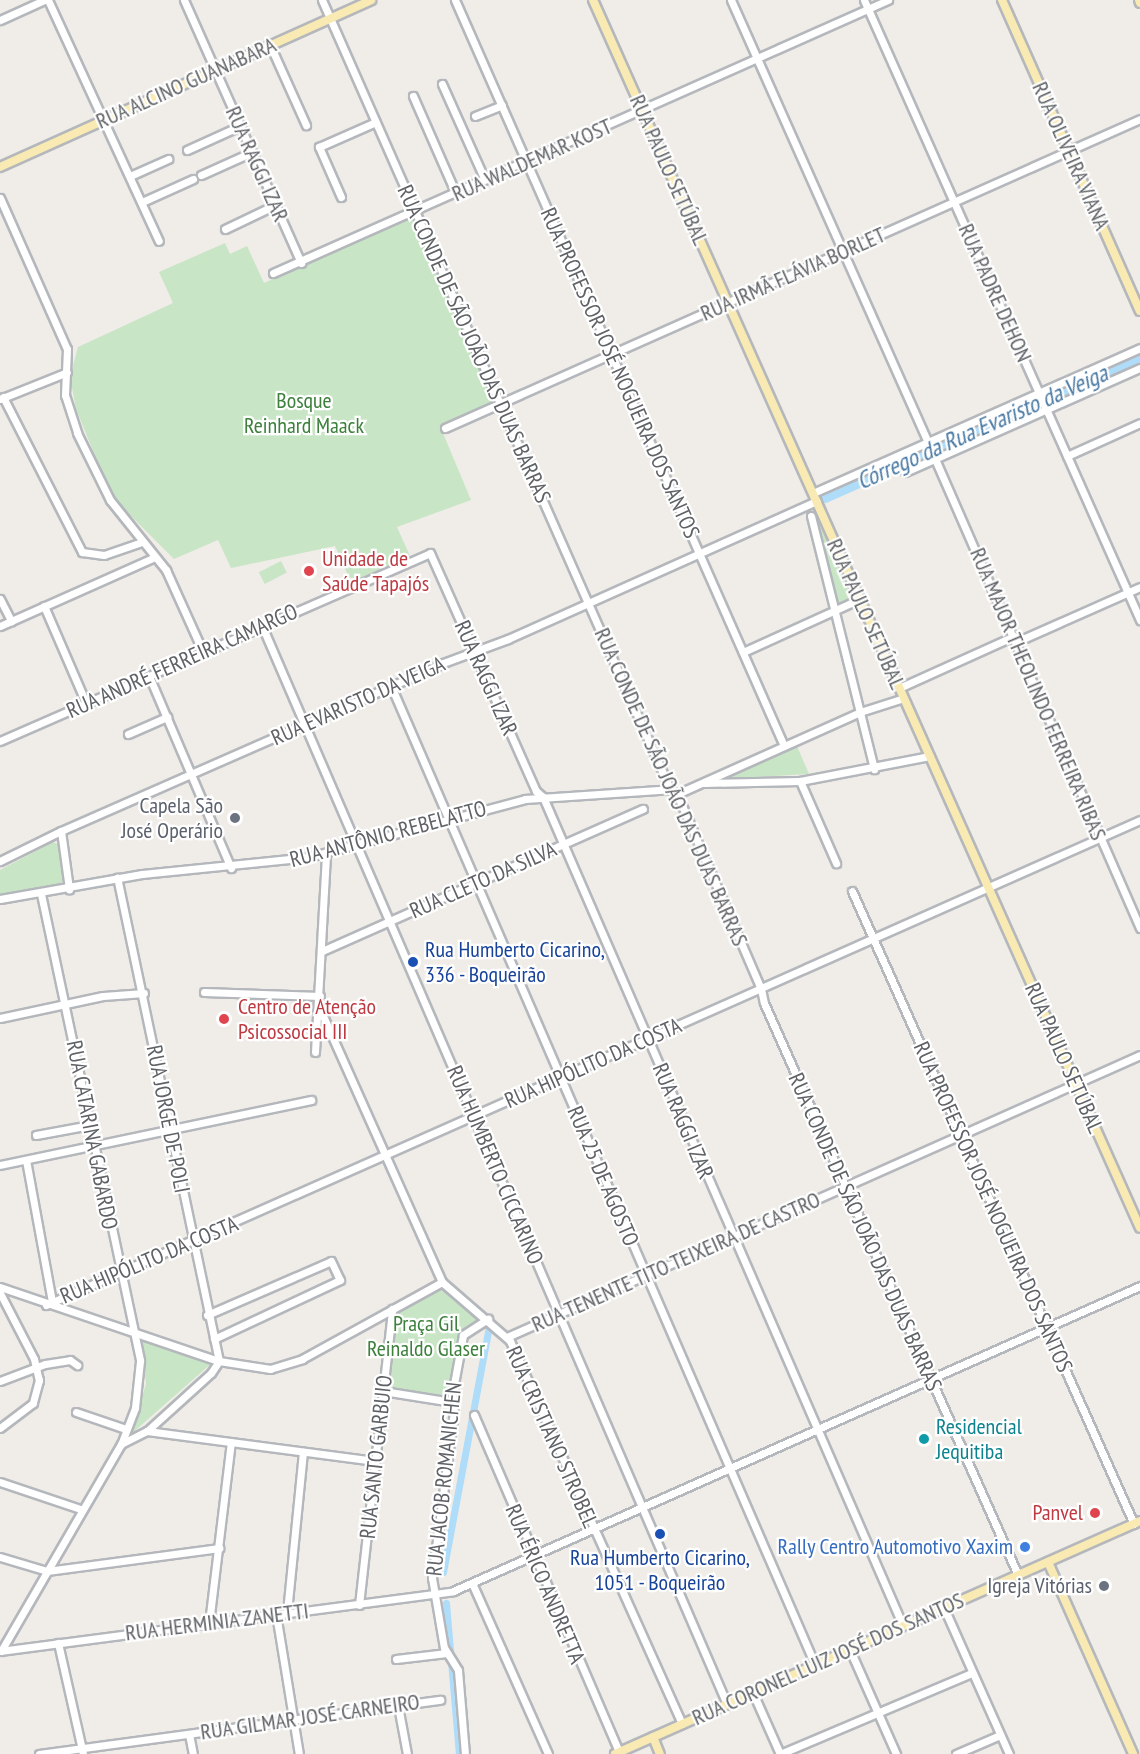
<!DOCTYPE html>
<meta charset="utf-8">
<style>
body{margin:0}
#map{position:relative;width:1140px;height:1754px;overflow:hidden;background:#f0ede8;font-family:"PT Sans Narrow",sans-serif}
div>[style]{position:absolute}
.green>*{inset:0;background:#c8e5c6;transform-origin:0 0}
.canal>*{height:7px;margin:-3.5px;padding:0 3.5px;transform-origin:3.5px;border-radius:3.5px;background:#afdcf8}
.river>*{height:12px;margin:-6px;padding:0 6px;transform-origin:6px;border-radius:6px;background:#afdcf8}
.roads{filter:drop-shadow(2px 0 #b4b7bb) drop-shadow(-2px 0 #b4b7bb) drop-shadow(0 2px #b4b7bb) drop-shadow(0 -2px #b4b7bb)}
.minor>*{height:7px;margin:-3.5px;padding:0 3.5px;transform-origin:3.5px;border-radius:3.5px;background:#fff}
.major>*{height:8px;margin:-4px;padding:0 4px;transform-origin:4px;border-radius:4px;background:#f9eab3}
.dots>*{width:16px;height:16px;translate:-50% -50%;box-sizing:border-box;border:3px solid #fff;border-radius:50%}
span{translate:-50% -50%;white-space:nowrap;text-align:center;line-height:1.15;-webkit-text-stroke:4.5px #fff;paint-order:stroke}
.street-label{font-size:22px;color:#5f6266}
.park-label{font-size:22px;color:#3c803c}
.health-label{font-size:22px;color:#be3a42}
.left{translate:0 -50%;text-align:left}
.right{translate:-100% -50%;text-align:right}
.worship-label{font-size:22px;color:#5b616d}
.transit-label{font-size:22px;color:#164399}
.culture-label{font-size:22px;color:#0d838f}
.shop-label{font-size:22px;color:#366cbe}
.water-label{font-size:24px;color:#4878a2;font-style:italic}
</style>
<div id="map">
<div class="green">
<i style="clip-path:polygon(413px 215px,494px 402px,440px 426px,471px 500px,397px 527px,410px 556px,351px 582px,335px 546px,231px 568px,218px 540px,174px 559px,118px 503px,104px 478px,76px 409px,70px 377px,78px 347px,173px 303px,159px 272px,225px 243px,230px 254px,247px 246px,264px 283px)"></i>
<i style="clip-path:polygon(816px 515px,854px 596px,838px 604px)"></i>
<i style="left:281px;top:561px;width:13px;height:25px;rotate:63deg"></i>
<i style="clip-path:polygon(797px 746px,809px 774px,722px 779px)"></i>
<i style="clip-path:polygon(53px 842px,59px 845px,63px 882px,45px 889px,0 895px,0 870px)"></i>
<i style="clip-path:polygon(440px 1286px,482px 1318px,459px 1332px,450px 1396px,386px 1387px,396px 1312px)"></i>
<i style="clip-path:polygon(141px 1338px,213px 1362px,130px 1435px,146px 1384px)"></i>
</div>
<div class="canal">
<i style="left:443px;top:1572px;width:249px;rotate:-79.4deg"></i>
<i style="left:446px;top:1603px;width:152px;rotate:85.1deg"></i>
</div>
<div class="river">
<i style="left:825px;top:497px;width:344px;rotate:-23.8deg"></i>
</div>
<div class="roads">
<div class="minor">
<i style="left:48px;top:0;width:265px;rotate:65.3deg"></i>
<i style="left:184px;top:0;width:288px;rotate:66deg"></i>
<i style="left:322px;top:0;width:862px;rotate:66.2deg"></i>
<i style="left:670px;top:789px;width:9px;rotate:36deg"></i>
<i style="left:677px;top:794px;width:212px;rotate:66.7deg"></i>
<i style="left:761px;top:989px;width:14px;rotate:78deg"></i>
<i style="left:764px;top:1003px;width:626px;rotate:66.06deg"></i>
<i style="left:455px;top:0;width:815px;rotate:66.2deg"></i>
<i style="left:731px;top:0;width:484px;rotate:66deg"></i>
<i style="left:864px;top:0;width:679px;rotate:66deg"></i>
<i style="left:0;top:20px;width:48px;rotate:-24.4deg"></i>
<i style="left:270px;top:45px;width:88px;rotate:65.8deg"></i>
<i style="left:442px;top:84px;width:105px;rotate:65.9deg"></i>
<i style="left:413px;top:96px;width:107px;rotate:66.3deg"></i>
<i style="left:475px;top:116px;width:29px;rotate:-22deg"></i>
<i style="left:187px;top:150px;width:58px;rotate:-24.4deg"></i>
<i style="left:201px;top:175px;width:56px;rotate:-24.3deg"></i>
<i style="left:130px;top:176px;width:42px;rotate:-24.1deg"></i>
<i style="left:341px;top:197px;width:55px;rotate:-113.7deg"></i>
<i style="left:319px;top:147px;width:62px;rotate:-23.7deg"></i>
<i style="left:0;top:198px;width:165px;rotate:66.1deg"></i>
<i style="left:67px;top:349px;width:46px;rotate:92.5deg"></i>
<i style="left:65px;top:395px;width:40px;rotate:72deg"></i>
<i style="left:77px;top:433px;width:75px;rotate:63.8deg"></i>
<i style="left:110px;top:500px;width:90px;rotate:51.3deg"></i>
<i style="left:166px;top:570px;width:90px;rotate:65.7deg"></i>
<i style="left:142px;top:202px;width:56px;rotate:-24.3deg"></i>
<i style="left:225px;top:229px;width:55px;rotate:-25.6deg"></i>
<i style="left:273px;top:273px;width:673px;rotate:-23.94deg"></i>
<i style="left:3px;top:397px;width:174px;rotate:63deg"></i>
<i style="left:82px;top:552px;width:22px;rotate:8deg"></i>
<i style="left:104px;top:555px;width:40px;rotate:-18.9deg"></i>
<i style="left:0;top:399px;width:72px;rotate:-21.9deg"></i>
<i style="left:445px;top:428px;width:761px;rotate:-23.97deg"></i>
<i style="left:1067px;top:456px;width:80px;rotate:-24.3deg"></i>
<i style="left:935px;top:459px;width:512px;rotate:66.39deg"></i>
<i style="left:905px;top:472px;width:257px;rotate:-23.9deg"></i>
<i style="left:813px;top:493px;width:358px;rotate:-23.9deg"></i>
<i style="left:811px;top:516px;width:261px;rotate:76deg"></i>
<i style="left:0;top:599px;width:25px;rotate:63deg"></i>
<i style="left:44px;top:606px;width:106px;rotate:66.6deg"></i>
<i style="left:0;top:626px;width:170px;rotate:-24deg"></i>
<i style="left:262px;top:626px;width:1174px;rotate:66.67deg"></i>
<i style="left:1016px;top:642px;width:136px;rotate:-23.9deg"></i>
<i style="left:743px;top:652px;width:128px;rotate:-24.4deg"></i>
<i style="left:149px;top:676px;width:209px;rotate:66.9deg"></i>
<i style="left:391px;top:686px;width:1067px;rotate:66.58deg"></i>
<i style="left:899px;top:688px;width:126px;rotate:-24.3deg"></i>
<i style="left:128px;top:734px;width:43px;rotate:-23.6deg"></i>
<i style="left:0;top:741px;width:469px;rotate:-23.6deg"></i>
<i style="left:430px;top:553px;width:261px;rotate:66deg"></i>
<i style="left:536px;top:791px;width:9px;rotate:41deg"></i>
<i style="left:543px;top:797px;width:904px;rotate:66.53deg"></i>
<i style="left:800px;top:781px;width:90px;rotate:66.3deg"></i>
<i style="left:704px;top:783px;width:96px;rotate:-1.2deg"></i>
<i style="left:800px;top:781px;width:132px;rotate:-10.9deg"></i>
<i style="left:677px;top:794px;width:201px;rotate:-24.1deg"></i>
<i style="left:860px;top:712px;width:46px;rotate:-17.7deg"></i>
<i style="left:61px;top:831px;width:59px;rotate:82.1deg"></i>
<i style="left:0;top:861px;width:68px;rotate:-26.2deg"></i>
<i style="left:61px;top:831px;width:417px;rotate:-23.7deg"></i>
<i style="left:443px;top:663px;width:69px;rotate:-20.3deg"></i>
<i style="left:508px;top:639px;width:338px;rotate:-24.1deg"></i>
<i style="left:852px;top:891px;width:693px;rotate:65.99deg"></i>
<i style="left:41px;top:894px;width:477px;rotate:78deg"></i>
<i style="left:140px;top:1361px;width:47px;rotate:96.1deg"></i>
<i style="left:135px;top:1408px;width:39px;rotate:111deg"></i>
<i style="left:0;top:899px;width:144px;rotate:-10deg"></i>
<i style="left:142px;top:874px;width:168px;rotate:-5.8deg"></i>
<i style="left:309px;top:857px;width:224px;rotate:-15deg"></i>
<i style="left:525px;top:799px;width:145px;rotate:-3.9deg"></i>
<i style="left:322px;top:951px;width:351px;rotate:-23.9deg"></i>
<i style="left:204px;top:992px;width:116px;rotate:2deg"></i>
<i style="left:319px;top:1007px;width:301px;rotate:65.9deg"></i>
<i style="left:442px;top:1282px;width:90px;rotate:40.9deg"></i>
<i style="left:510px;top:1341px;width:420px;rotate:65.8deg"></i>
<i style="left:0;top:1018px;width:105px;rotate:-12.1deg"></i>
<i style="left:103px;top:996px;width:41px;rotate:-4.2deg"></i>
<i style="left:315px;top:1052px;width:198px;rotate:-86.8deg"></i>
<i style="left:36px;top:1135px;width:55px;rotate:-10.5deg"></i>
<i style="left:26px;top:1160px;width:144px;rotate:79.6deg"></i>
<i style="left:0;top:1165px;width:318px;rotate:-11.8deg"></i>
<i style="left:0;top:1287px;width:231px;rotate:18.7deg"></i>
<i style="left:219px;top:1361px;width:52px;rotate:8.9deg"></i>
<i style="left:270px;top:1369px;width:34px;rotate:-17deg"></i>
<i style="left:302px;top:1359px;width:160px;rotate:-28.8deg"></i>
<i style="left:0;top:1293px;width:74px;rotate:62.7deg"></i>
<i style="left:34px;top:1359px;width:22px;rotate:77deg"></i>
<i style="left:39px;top:1380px;width:24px;rotate:105deg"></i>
<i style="left:33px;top:1403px;width:41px;rotate:142.9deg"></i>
<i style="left:46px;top:1305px;width:1197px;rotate:-23.91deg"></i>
<i style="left:207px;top:1315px;width:135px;rotate:-23.5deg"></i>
<i style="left:331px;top:1261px;width:21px;rotate:65deg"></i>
<i style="left:340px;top:1280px;width:139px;rotate:154.9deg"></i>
<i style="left:507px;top:1337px;width:693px;rotate:-24.01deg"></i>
<i style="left:0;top:1381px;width:48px;rotate:-20.7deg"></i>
<i style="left:45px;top:1364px;width:25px;rotate:-9deg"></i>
<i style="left:70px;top:1360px;width:9px;rotate:36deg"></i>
<i style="left:383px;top:1391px;width:70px;rotate:9.1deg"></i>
<i style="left:76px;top:1412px;width:53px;rotate:18.8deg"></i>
<i style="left:474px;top:1415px;width:367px;rotate:66.7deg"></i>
<i style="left:147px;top:1431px;width:230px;rotate:7.5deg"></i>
<i style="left:0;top:1482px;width:84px;rotate:18.6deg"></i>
<i style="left:0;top:1557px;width:49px;rotate:16.6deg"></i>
<i style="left:47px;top:1571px;width:174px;rotate:-7.6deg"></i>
<i style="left:472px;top:1583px;width:187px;rotate:66deg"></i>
<i style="left:359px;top:1605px;width:298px;rotate:-83.6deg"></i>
<i style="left:944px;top:1608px;width:160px;rotate:66deg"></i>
<i style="left:287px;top:1612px;width:161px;rotate:-84.3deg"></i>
<i style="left:276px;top:1614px;width:142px;rotate:80.7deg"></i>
<i style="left:209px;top:1623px;width:182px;rotate:-83.1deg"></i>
<i style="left:58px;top:1643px;width:114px;rotate:77.3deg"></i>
<i style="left:850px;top:1650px;width:114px;rotate:66.1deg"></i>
<i style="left:0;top:1651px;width:457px;rotate:-7.5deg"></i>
<i style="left:453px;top:1591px;width:752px;rotate:-23.94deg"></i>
<i style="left:1px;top:1651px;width:239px;rotate:-59.9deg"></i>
<i style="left:121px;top:1444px;width:29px;rotate:-27deg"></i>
<i style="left:147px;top:1431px;width:86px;rotate:-42.2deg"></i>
<i style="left:211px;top:1373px;width:14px;rotate:-56deg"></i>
<i style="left:219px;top:1361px;width:494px;rotate:-101.9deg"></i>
<i style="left:396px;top:1659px;width:51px;rotate:-6.7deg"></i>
<i style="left:753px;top:1693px;width:67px;rotate:66.1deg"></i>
<i style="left:398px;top:1706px;width:49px;rotate:79.4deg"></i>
<i style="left:189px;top:1734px;width:20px;rotate:79deg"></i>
<i style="left:39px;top:1754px;width:405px;rotate:-7.7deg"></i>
<i style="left:465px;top:1754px;width:84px;rotate:-94.8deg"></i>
<i style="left:458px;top:1670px;width:26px;rotate:-122deg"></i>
<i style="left:444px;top:1648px;width:71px;rotate:-99.7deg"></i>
<i style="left:432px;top:1578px;width:167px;rotate:-82.5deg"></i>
<i style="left:454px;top:1412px;width:17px;rotate:-97deg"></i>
<i style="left:452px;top:1395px;width:61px;rotate:-79.6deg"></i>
<i style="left:463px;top:1335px;width:30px;rotate:-33deg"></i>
<i style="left:780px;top:1754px;width:208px;rotate:-22.9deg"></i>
<i style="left:956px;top:1754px;width:48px;rotate:-23.4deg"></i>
</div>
<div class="major">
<i style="left:593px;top:0;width:1344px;rotate:65.99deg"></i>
<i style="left:1002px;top:0;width:340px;rotate:66.1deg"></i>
<i style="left:1139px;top:0;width:3px;rotate:72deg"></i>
<i style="left:0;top:167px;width:407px;rotate:-24.2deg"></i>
<i style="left:1048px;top:1562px;width:210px;rotate:66.1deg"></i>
<i style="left:653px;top:1737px;width:18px;rotate:68deg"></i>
<i style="left:615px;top:1754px;width:574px;rotate:-23.93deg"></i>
</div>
</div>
<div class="dots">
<i style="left:309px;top:571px;background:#e0444e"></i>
<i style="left:235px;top:818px;background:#6b7280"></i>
<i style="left:413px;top:962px;background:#1a4fb4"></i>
<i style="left:224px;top:1019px;background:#e0444e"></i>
<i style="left:924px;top:1439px;background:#0f9aa8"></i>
<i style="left:1095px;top:1513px;background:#e0444e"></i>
<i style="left:660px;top:1534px;background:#1a4fb4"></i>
<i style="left:1025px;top:1547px;background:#3f7fe0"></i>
<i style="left:1104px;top:1586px;background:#6b7280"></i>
</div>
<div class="street-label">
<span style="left:186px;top:83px;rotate:-24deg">RUA ALCINO GUANABARA</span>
<span style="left:1071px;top:156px;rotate:66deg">RUA OLIVEIRA VIANA</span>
<span style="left:532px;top:160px;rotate:-24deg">RUA WALDEMAR KOST</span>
<span style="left:257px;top:164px;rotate:66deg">RUA RAGGI IZAR</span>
<span style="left:669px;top:170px;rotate:66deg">RUA PAULO SETÚBAL</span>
<span style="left:793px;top:274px;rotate:-24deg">RUA IRMÃ FLÁVIA BORLET</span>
<span style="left:995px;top:293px;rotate:66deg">RUA PADRE DEHON</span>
<span style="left:474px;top:344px;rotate:66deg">RUA CONDE DE SÃO JOÃO DAS DUAS BARRAS</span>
<span style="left:620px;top:373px;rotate:66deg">RUA PROFESSOR JOSÉ NOGUEIRA DOS SANTOS</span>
<span style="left:866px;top:614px;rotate:66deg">RUA PAULO SETÚBAL</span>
<span style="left:182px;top:661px;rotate:-24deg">RUA ANDRÉ FERREIRA CAMARGO</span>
<span style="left:486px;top:678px;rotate:66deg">RUA RAGGI IZAR</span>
<span style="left:1038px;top:694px;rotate:67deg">RUA MAJOR THEOLINDO FERREIRA RIBAS</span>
<span style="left:358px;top:701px;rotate:-24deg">RUA EVARISTO DA VEIGA</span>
<span style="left:671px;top:787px;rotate:66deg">RUA CONDE DE SÃO JOÃO DAS DUAS BARRAS</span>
<span style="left:388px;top:834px;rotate:-15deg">RUA ANTÔNIO REBELATTO</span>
<span style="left:483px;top:880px;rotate:-24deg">RUA CLETO DA SILVA</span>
<span style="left:1064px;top:1058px;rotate:66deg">RUA PAULO SETÚBAL</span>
<span style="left:593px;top:1063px;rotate:-24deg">RUA HIPÓLITO DA COSTA</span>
<span style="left:168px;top:1119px;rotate:79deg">RUA JORGE DE POLI</span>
<span style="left:683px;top:1121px;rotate:67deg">RUA RAGGI IZAR</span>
<span style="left:92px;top:1135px;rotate:79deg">RUA CATARINA GABARDO</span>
<span style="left:495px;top:1165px;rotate:67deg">RUA HUMBERTO CICCARINO</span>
<span style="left:603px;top:1176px;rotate:67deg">RUA 25 DE AGOSTO</span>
<span style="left:993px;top:1207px;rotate:66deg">RUA PROFESSOR JOSÉ NOGUEIRA DOS SANTOS</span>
<span style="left:865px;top:1232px;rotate:66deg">RUA CONDE DE SÃO JOÃO DAS DUAS BARRAS</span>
<span style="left:149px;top:1260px;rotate:-23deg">RUA HIPÓLITO DA COSTA</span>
<span style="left:676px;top:1262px;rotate:-24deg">RUA TENENTE TITO TEIXEIRA DE CASTRO</span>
<span style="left:552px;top:1437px;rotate:66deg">RUA CRISTIANO STROBEL</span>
<span style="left:376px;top:1457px;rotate:-84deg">RUA SANTO GARBUIO</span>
<span style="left:444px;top:1479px;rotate:-84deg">RUA JACOB ROMANICHEN</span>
<span style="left:545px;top:1584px;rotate:67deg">RUA ÉRICO ANDRETTA</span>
<span style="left:217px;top:1622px;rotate:-7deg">RUA HERMINIA ZANETTI</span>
<span style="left:828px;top:1659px;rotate:-24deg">RUA CORONEL LUIZ JOSÉ DOS SANTOS</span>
<span style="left:310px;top:1717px;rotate:-8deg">RUA GILMAR JOSÉ CARNEIRO</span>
</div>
<div class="park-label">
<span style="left:304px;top:413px">Bosque<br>Reinhard Maack</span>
<span style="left:426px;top:1336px">Praça Gil<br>Reinaldo Glaser</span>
</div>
<div class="health-label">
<span class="left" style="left:322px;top:571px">Unidade de<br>Saúde Tapajós</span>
<span class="left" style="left:238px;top:1019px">Centro de Atenção<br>Psicossocial III</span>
<span class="right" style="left:1083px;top:1513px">Panvel</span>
</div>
<div class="worship-label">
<span class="right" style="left:223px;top:818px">Capela São<br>José Operário</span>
<span class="right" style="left:1092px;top:1586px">Igreja Vitórias</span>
</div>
<div class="transit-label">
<span class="left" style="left:425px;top:962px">Rua Humberto Cicarino,<br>336 - Boqueirão</span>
<span style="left:660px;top:1570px">Rua Humberto Cicarino,<br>1051 - Boqueirão</span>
</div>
<div class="culture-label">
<span class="left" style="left:936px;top:1439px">Residencial<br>Jequitiba</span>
</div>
<div class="shop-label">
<span class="right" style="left:1013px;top:1547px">Rally Centro Automotivo Xaxim</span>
</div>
<div class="water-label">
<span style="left:982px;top:427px;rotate:-24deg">Córrego da Rua Evaristo da Veiga</span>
</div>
</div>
